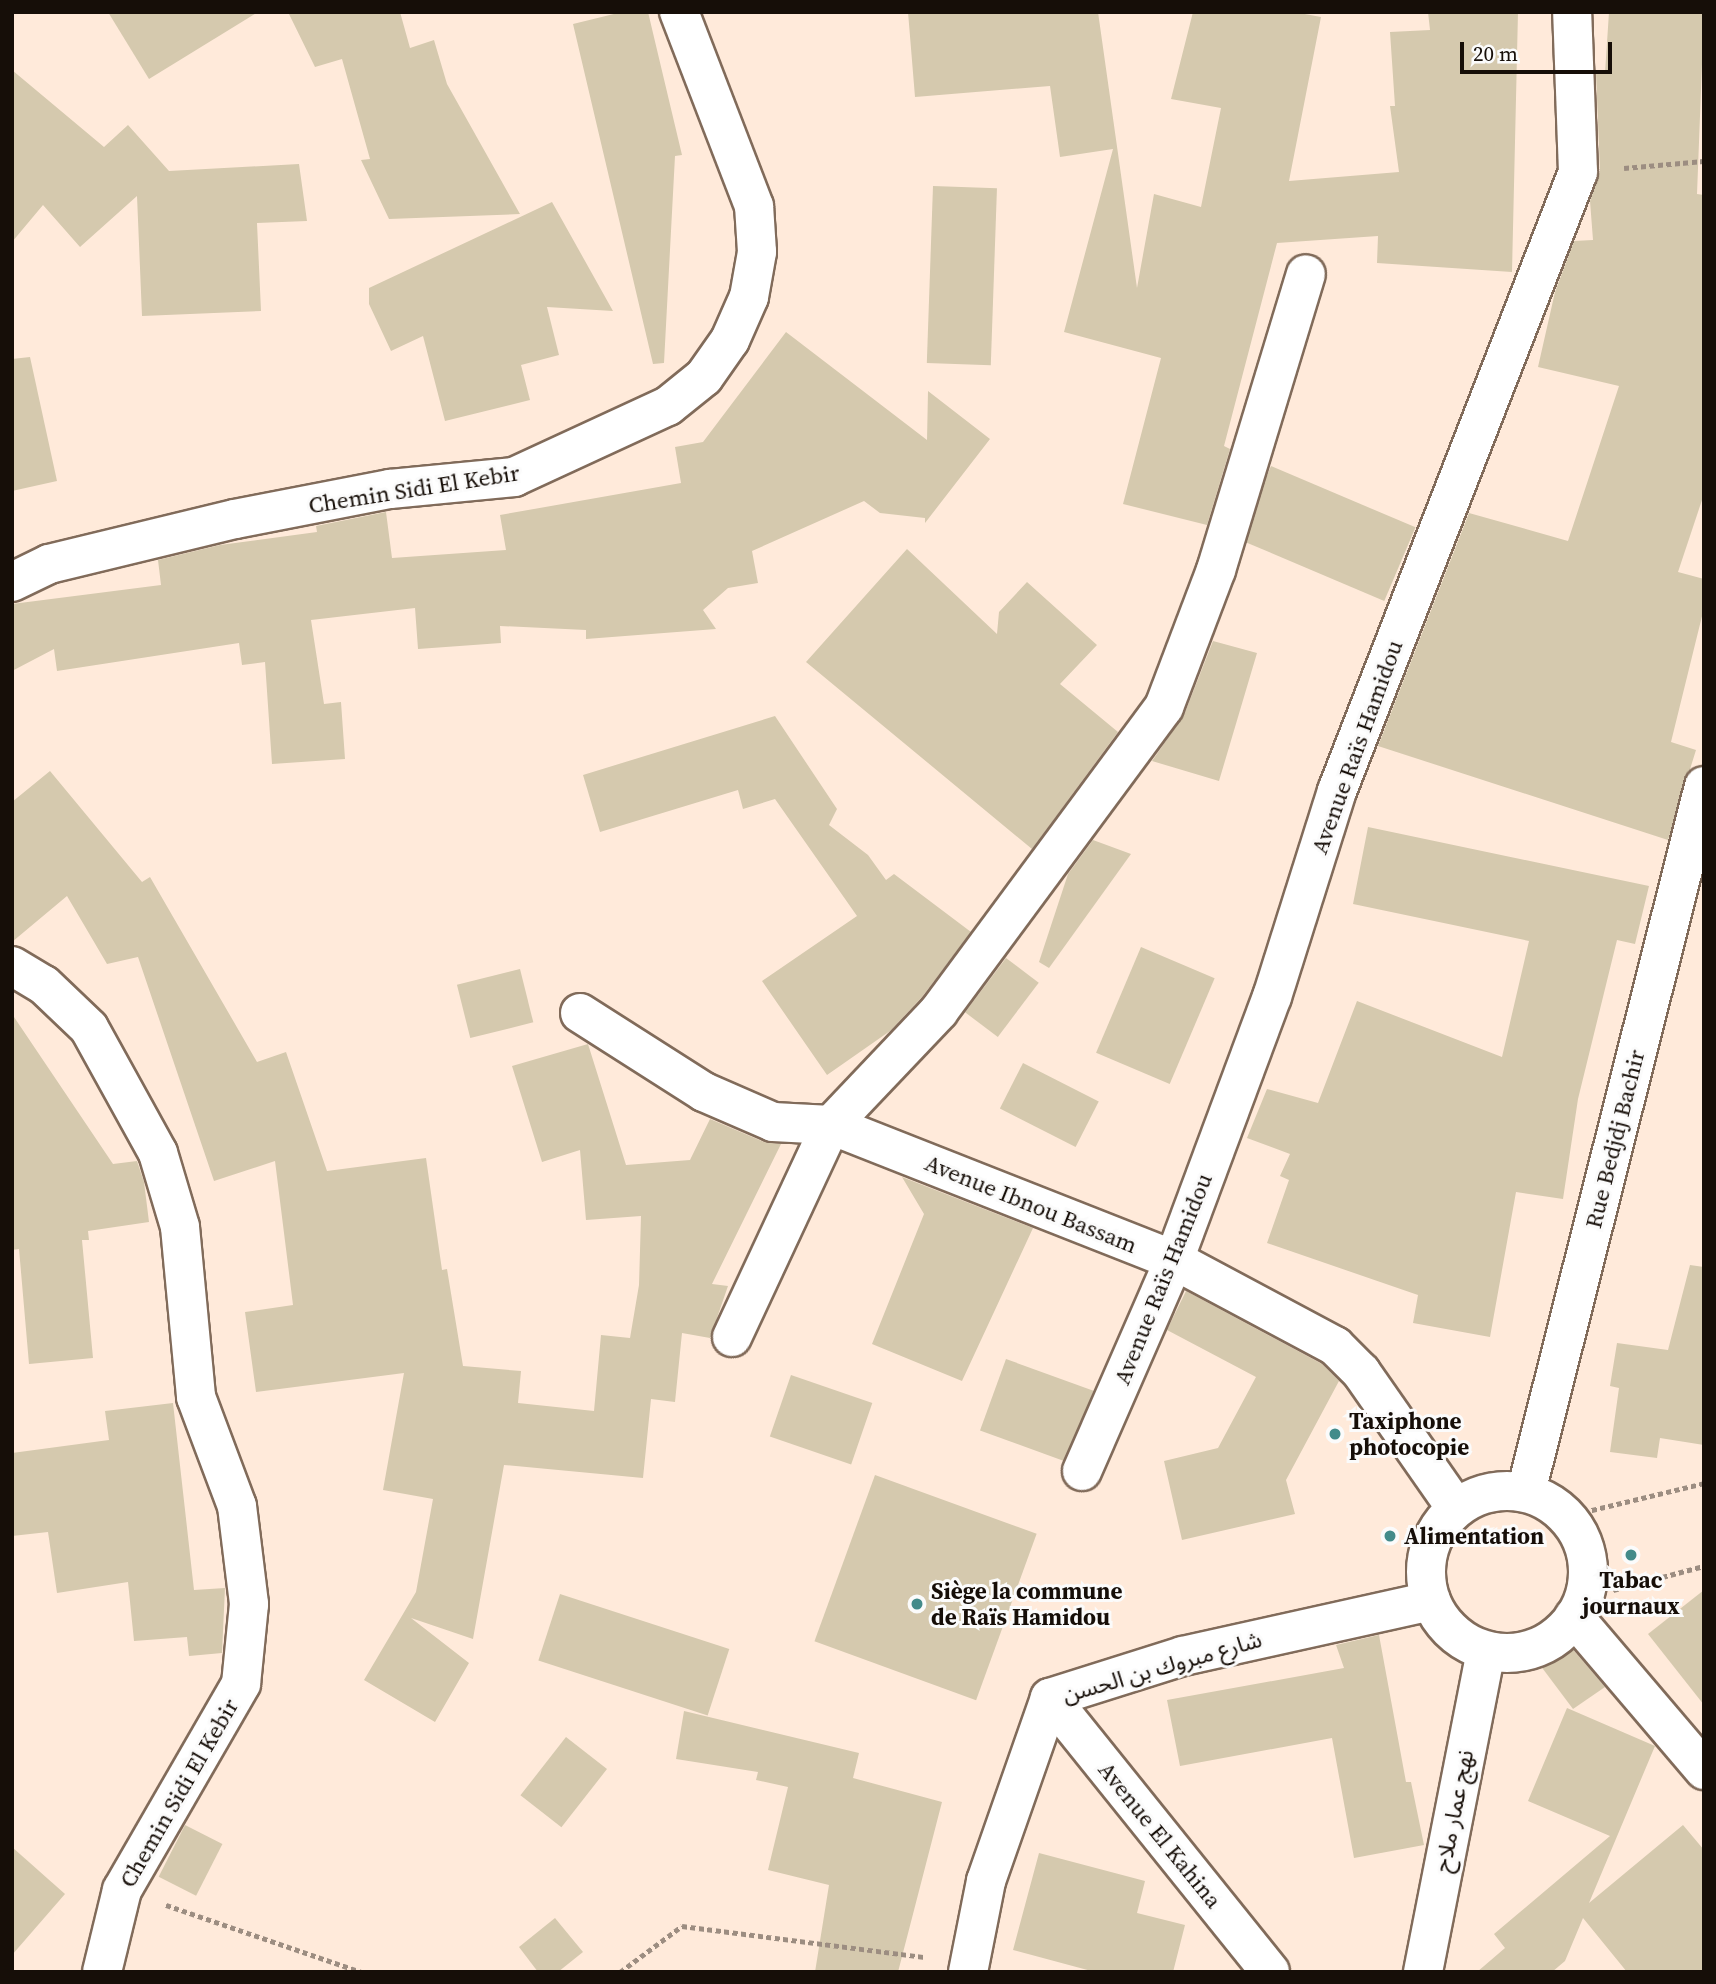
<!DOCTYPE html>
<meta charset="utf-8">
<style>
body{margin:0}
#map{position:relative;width:1716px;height:1984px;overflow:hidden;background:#ffeada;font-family:"Source Serif 4","Noto Sans Arabic",serif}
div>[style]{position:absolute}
.building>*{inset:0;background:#d5c9ae;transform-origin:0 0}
.path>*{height:4.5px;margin-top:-2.25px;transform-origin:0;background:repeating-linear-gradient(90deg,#9c8d81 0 5px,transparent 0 8.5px)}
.roads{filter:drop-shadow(2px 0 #816b5a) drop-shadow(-2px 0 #816b5a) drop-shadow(0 2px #816b5a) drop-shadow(0 -2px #816b5a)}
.minor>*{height:38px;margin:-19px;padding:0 19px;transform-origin:19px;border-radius:19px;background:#fff}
.tertiary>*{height:38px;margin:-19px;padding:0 19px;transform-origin:19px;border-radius:19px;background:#fff}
.tertiary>.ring{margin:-19px;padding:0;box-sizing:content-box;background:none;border:38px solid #fff;border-radius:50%}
.dots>*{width:19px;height:19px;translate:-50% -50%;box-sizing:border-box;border:4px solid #fbfbfb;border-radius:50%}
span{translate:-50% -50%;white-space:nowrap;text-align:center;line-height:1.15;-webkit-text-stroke:6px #fbfbfb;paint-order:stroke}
.street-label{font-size:23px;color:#160e08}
.poi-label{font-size:23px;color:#160e08;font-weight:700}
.left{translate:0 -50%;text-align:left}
.frame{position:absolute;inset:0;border:14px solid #160e08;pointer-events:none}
.scale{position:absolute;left:1460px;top:42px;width:152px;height:32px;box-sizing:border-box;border:4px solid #160e08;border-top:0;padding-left:9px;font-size:21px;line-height:24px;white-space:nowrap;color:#160e08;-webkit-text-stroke:5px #fbfbfb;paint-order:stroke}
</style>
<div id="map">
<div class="building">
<i style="clip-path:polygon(108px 12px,258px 12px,149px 79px)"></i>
<i style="clip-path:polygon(288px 12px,400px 12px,410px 48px,434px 40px,447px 84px,520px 214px,389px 219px,361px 160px,370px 159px,342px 59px,315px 67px)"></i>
<i style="clip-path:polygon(622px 12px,648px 12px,682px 155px,675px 156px,664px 363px,653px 364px,573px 24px)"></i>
<i style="clip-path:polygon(908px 12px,1098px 12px,1137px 288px,1154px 194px,1201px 207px,1221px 108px,1171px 99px,1193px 12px,1294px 12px,1321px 17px,1289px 181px,1399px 172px,1390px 106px,1395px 106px,1390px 32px,1430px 30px,1428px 12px,1518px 12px,1512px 272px,1377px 263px,1378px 236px,1277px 243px,1224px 446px,1230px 449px,1207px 525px,1123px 504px,1161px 358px,1064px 332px,1113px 149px,1060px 157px,1050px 86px,915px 97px)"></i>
<i style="clip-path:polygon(1609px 12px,1704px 12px,1697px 194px,1704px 195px,1704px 494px,1678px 572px,1704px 579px,1704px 608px,1671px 742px,1696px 750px,1668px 840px,1378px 746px,1469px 513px,1568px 541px,1619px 386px,1538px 367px,1555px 292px,1574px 241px,1593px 240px,1590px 201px,1600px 171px,1596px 73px,1605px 73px)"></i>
<i style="clip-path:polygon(12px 70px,104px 147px,128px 125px,169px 171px,299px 164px,307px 221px,257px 223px,261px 311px,142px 316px,137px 196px,80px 247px,43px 205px,12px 242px)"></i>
<i style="left:933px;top:186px;width:64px;height:177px;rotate:2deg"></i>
<i style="clip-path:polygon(552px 202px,613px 311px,547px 307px,559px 355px,521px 365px,530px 400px,445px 421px,423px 336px,391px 351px,369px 304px,369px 288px)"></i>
<i style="clip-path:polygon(786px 332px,927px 440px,928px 391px,990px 439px,925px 523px,925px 518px,880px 513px,864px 501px,752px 551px,758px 583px,728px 588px,703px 610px,716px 629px,586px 639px,586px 630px,500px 626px,501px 643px,418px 649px,415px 608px,311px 620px,324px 704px,341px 702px,345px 759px,272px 764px,265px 662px,242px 665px,239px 643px,57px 671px,54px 649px,12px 671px,12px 604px,161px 585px,158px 560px,220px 545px,317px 532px,316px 526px,386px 512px,392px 558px,506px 550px,500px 515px,681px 483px,675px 447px,703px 442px)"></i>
<i style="clip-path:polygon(30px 357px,57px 481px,12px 491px,12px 359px)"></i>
<i style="left:1271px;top:466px;width:157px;height:80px;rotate:23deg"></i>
<i style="clip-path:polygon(907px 549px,997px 634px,999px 612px,1027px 582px,1097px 645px,1060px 684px,1118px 732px,1032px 849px,806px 662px)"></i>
<i style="clip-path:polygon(1213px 641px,1257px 653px,1219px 781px,1152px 761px,1184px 715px)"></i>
<i style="clip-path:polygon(775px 716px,837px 809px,829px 825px,868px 855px,886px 880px,894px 874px,971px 932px,922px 997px,890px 1031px,827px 1075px,762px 981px,857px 916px,775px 799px,743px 809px,738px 790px,600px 832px,583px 775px)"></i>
<i style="clip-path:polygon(50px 771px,142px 882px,150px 877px,257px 1062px,286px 1052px,327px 1171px,426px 1158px,442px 1270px,447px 1269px,463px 1366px,521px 1371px,518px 1403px,594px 1411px,601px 1335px,630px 1338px,639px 1285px,641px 1216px,586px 1220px,580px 1150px,542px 1162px,512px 1066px,588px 1044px,626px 1165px,690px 1160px,710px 1119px,764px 1142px,781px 1144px,712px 1284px,728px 1286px,710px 1338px,682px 1333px,675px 1402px,651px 1399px,643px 1478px,504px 1465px,473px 1639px,411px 1618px,469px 1663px,435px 1722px,364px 1680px,416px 1592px,433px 1499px,383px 1490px,404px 1373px,256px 1392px,245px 1312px,293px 1305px,275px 1161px,214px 1181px,138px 957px,107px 964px,67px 896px,12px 942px,12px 802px)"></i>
<i style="clip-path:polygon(1368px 827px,1649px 886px,1635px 944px,1617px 940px,1578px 1099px,1563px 1199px,1516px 1192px,1490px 1337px,1413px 1323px,1418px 1295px,1267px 1243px,1289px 1180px,1280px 1176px,1290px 1154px,1247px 1138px,1267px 1089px,1318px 1103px,1357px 1001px,1502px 1057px,1529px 941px,1353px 904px)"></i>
<i style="clip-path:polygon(1093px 840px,1131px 854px,1049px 968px,1039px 962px,1068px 874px)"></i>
<i style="left:1141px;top:947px;width:80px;height:115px;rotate:23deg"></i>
<i style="left:1006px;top:958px;width:41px;height:68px;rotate:37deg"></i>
<i style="left:520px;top:969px;width:55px;height:65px;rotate:76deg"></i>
<i style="clip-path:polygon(12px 1014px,113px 1164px,137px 1161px,144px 1182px,149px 1222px,88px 1231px,89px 1240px,82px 1240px,93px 1358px,29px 1364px,19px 1249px,12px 1250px)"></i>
<i style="left:1023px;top:1063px;width:85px;height:51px;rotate:27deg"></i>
<i style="clip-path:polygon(902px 1177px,1033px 1228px,962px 1381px,872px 1344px,924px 1214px)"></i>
<i style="clip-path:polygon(1690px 1265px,1704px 1267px,1704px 1445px,1660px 1438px,1657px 1458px,1610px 1452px,1619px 1388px,1610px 1386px,1617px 1343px,1668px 1350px)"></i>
<i style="clip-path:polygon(1186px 1291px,1322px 1364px,1339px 1381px,1286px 1480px,1295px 1514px,1182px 1540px,1164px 1461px,1218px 1448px,1256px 1377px,1167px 1330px)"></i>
<i style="left:1006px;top:1359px;width:93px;height:76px;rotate:20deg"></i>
<i style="left:791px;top:1375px;width:86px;height:65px;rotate:19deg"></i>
<i style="clip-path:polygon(173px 1403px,194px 1590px,225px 1588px,222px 1653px,189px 1656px,187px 1637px,134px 1641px,128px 1582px,57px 1593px,48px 1532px,12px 1536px,12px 1453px,109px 1440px,105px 1411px)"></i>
<i style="left:875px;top:1475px;width:172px;height:177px;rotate:20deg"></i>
<i style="clip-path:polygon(1704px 1590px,1704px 1705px,1648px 1634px)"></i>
<i style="left:560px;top:1594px;width:178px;height:70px;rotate:18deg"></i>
<i style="clip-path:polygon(1379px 1635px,1406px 1782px,1411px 1782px,1424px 1845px,1354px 1858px,1332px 1738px,1180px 1766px,1167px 1700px,1344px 1668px,1336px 1645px)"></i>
<i style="clip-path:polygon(1569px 1645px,1605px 1687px,1573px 1709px,1540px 1665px)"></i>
<i style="clip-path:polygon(1567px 1708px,1655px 1746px,1589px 1903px,1683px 1825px,1704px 1850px,1704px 1972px,1627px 1972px,1583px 1918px,1565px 1961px,1552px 1972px,1477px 1972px,1505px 1948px,1494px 1934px,1610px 1836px,1528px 1801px)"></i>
<i style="clip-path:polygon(684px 1711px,859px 1753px,853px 1778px,942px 1802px,898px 1972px,815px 1972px,829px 1885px,768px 1870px,788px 1787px,756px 1780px,758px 1772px,676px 1759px)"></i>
<i style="left:566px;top:1737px;width:52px;height:74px;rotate:38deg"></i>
<i style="left:185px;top:1825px;width:42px;height:58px;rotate:27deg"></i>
<i style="clip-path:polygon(12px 1847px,65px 1894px,12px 1955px)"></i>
<i style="clip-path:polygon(1039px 1853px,1145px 1881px,1137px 1913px,1185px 1925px,1173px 1972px,1095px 1972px,1013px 1950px)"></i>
<i style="clip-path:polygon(555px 1918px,583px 1952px,558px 1972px,538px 1972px,519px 1947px)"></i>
</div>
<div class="path">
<i style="left:1624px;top:168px;width:80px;rotate:-5deg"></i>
<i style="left:1567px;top:1516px;width:141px;rotate:-13.5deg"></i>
<i style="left:1613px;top:1590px;width:94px;rotate:-14.8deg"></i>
<i style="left:166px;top:1905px;width:207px;rotate:18.9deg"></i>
<i style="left:620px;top:1972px;width:77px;rotate:-36.6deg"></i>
<i style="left:682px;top:1926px;width:245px;rotate:7.3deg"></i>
</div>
<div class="roads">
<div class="minor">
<i style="left:580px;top:1013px;width:147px;rotate:32.5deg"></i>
<i style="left:704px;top:1092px;width:75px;rotate:23.5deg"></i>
<i style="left:773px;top:1122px;width:58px;rotate:3deg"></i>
<i style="left:831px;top:1125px;width:369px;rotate:21.5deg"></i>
<i style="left:1174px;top:1260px;width:183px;rotate:28.1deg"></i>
<i style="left:1335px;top:1346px;width:37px;rotate:45deg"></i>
<i style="left:1361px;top:1372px;width:166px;rotate:55.1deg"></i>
<i style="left:732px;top:1337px;width:234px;rotate:-65deg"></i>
<i style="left:831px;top:1125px;width:157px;rotate:-46.5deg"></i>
<i style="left:939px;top:1011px;width:378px;rotate:-53.5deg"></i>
<i style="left:1164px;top:707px;width:147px;rotate:-69.2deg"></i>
<i style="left:1216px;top:570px;width:309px;rotate:-73.1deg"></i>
<i style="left:1082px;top:1471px;width:230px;rotate:-66.4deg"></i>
<i style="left:1174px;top:1260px;width:281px;rotate:-69.6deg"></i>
<i style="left:1272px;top:997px;width:216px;rotate:-72.5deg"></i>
<i style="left:1337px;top:791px;width:664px;rotate:-68.73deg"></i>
<i style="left:1578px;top:172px;width:160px;rotate:-92.1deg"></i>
<i style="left:1050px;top:1698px;width:351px;rotate:51.2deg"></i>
<i style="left:1423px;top:1972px;width:327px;rotate:-78.9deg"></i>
</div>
<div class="tertiary">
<i style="left:12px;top:582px;width:41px;rotate:-25.9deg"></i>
<i style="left:49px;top:564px;width:191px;rotate:-13.6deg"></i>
<i style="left:235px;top:519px;width:158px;rotate:-11deg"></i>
<i style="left:390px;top:489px;width:125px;rotate:-5.5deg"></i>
<i style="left:514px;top:477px;width:170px;rotate:-24.8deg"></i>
<i style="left:668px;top:406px;width:46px;rotate:-38.9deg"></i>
<i style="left:704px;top:377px;width:45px;rotate:-54.9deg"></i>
<i style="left:730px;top:340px;width:47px;rotate:-66.2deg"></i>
<i style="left:749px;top:297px;width:46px;rotate:-79.9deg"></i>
<i style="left:757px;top:252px;width:46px;rotate:-93.7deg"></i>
<i style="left:754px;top:206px;width:208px;rotate:-111.1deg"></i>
<i style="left:12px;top:966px;width:37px;rotate:31deg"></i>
<i style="left:44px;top:985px;width:62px;rotate:43.7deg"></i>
<i style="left:89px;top:1028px;width:143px;rotate:61.1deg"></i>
<i style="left:158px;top:1153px;width:77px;rotate:73.4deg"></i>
<i style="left:180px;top:1227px;width:171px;rotate:84.6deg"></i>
<i style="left:196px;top:1397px;width:116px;rotate:69.4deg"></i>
<i style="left:237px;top:1506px;width:99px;rotate:83deg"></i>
<i style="left:249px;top:1604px;width:80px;rotate:95.7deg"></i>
<i style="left:241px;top:1684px;width:238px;rotate:120deg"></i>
<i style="left:122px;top:1890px;width:84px;rotate:103.7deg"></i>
<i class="ring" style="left:1426px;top:1491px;width:124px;height:124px"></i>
<i style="left:1526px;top:1492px;width:728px;rotate:-75.85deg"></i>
<i style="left:1574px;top:1617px;width:201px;rotate:49.6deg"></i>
<i style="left:968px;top:1972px;width:93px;rotate:-78.8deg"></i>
<i style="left:986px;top:1881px;width:194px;rotate:-70.7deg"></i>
<i style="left:1050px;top:1698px;width:139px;rotate:-17.5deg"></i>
<i style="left:1183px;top:1656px;width:254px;rotate:-12.5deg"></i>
</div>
</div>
<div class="dots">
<i style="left:1335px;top:1434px;background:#438b8a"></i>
<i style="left:1390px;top:1536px;background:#438b8a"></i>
<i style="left:1631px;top:1555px;background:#438b8a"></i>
<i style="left:917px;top:1604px;background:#438b8a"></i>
</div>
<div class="street-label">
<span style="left:414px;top:489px;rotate:-9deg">Chemin Sidi El Kebir</span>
<span style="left:1357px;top:747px;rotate:-70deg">Avenue Raïs Hamidou</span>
<span style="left:1615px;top:1139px;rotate:-76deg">Rue Bedjdj Bachir</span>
<span style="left:1031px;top:1204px;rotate:22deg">Avenue Ibnou Bassam</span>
<span style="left:1163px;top:1279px;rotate:-68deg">Avenue Raïs Hamidou</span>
<span style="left:1162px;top:1667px;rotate:-16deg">شارع مبروك بن الحسن</span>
<span style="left:179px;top:1793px;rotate:-60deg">Chemin Sidi El Kebir</span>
<span style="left:1454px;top:1811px;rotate:-79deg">نهج عمار ملاح</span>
<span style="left:1160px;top:1835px;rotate:51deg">Avenue El Kahina</span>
</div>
<div class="poi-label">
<span class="left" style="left:1349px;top:1434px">Taxiphone<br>photocopie</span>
<span class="left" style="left:1404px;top:1536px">Alimentation</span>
<span style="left:1631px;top:1593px">Tabac<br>journaux</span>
<span class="left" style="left:931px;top:1604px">Siège la commune<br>de Raïs Hamidou</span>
</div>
<div class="frame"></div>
<div class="scale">20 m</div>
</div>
